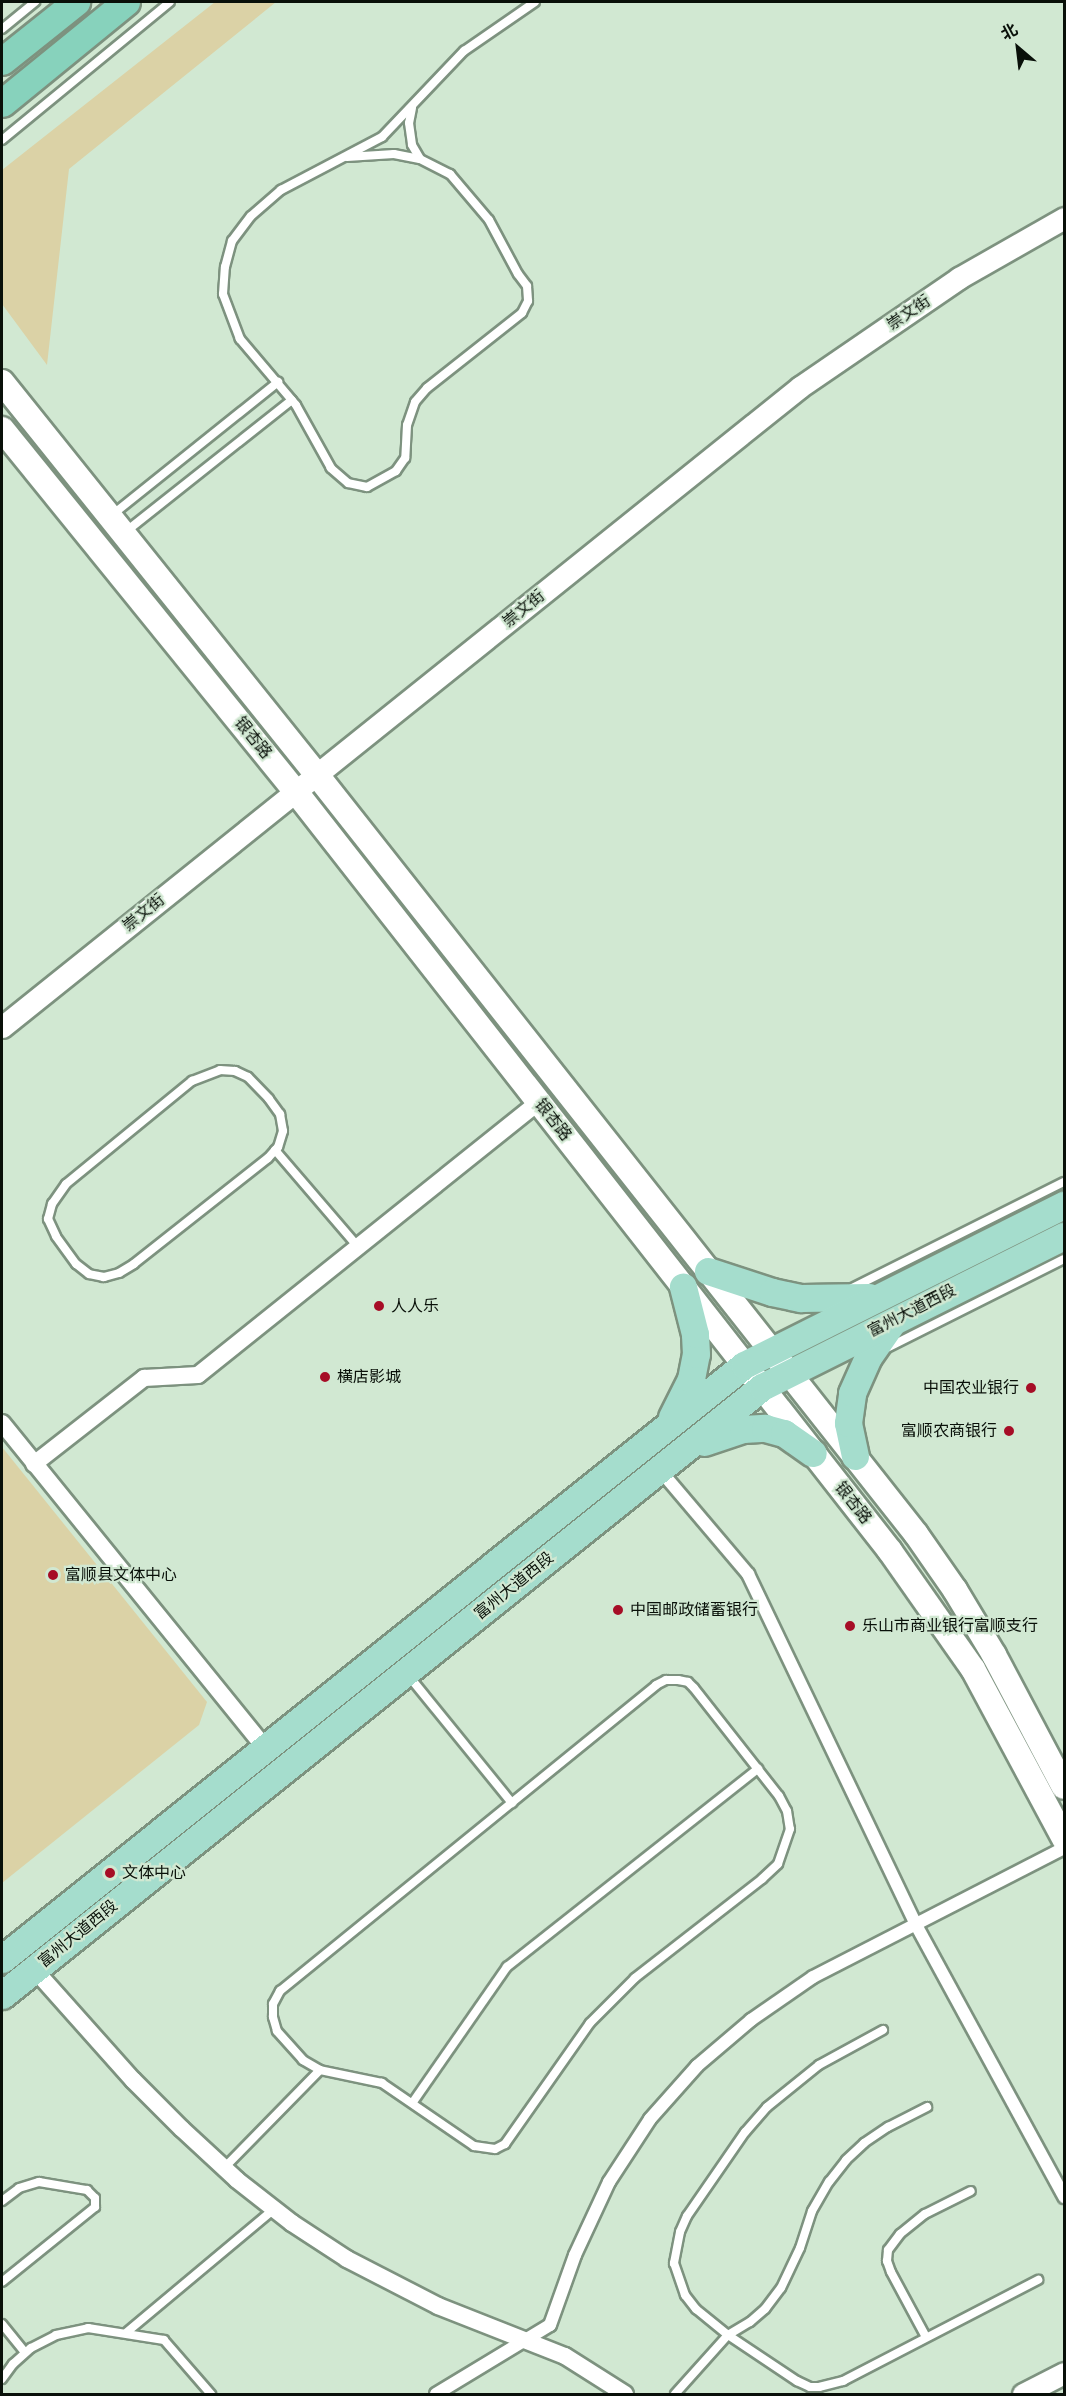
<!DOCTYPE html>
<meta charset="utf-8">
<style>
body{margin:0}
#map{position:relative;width:1066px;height:2396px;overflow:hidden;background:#d1e8d2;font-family:"Public Sans","Noto Sans SC",sans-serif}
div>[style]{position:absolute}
.green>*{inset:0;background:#dbd2a6}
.roads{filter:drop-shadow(2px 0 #7d927f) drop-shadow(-2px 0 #7d927f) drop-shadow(0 2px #7d927f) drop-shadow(0 -2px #7d927f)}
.service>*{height:8px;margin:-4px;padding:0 4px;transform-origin:4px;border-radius:4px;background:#fff}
.pedestrian>*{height:12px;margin:-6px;padding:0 6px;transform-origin:6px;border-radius:6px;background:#fff}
.minor>*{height:16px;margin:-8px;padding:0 8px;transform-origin:8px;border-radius:8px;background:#fff}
.tertiary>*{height:21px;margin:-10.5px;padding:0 10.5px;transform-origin:10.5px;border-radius:10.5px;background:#fff}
.secondary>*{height:24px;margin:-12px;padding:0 12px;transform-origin:12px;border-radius:12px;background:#fff}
.primary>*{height:27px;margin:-13.5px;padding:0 13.5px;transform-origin:13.5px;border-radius:13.5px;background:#a5ddcd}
.trunk>*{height:27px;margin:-13.5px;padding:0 13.5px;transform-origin:13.5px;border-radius:13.5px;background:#87d2bc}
.dots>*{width:16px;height:16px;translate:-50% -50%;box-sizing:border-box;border:3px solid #d1e8d2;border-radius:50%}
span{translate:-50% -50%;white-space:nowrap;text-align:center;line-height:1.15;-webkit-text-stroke:4.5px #d1e8d2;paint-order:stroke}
.street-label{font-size:16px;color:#091009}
.poi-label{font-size:16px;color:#091009}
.left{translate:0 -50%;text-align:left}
.right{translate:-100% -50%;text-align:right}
.frame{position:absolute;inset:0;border:3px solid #091009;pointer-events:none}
.north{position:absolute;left:988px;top:18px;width:60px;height:60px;-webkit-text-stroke:4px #d1e8d2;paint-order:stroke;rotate:332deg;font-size:16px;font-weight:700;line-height:24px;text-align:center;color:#091009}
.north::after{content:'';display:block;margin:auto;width:21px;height:27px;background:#091009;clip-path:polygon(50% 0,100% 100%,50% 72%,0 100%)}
</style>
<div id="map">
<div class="green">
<i style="clip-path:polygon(215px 2px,276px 2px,69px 169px,47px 365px,2px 304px,2px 170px)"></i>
<i style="clip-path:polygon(2px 1447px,207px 1702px,199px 1725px,2px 1883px)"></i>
</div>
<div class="roads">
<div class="service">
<i style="left:2px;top:29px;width:43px;rotate:-39.3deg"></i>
<i style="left:412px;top:108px;width:15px;rotate:101deg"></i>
<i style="left:409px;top:123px;width:22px;rotate:82deg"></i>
<i style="left:412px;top:145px;width:16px;rotate:60deg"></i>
<i style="left:2px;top:140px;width:217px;rotate:-39.4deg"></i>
<i style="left:347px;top:157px;width:47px;rotate:-3.7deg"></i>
<i style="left:394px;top:154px;width:26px;rotate:11deg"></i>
<i style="left:420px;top:159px;width:34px;rotate:27deg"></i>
<i style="left:450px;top:174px;width:60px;rotate:49.7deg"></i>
<i style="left:489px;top:220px;width:61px;rotate:61.8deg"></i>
<i style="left:518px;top:274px;width:15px;rotate:53deg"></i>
<i style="left:527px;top:286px;width:15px;rotate:86deg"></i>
<i style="left:528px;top:301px;width:13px;rotate:117deg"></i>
<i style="left:522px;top:313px;width:121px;rotate:141.7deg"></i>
<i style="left:427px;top:388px;width:18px;rotate:131deg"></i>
<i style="left:415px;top:402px;width:24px;rotate:109deg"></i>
<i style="left:407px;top:425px;width:33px;rotate:93deg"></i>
<i style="left:405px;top:458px;width:16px;rotate:125deg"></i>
<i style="left:396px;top:471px;width:33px;rotate:151deg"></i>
<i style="left:367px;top:487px;width:19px;rotate:-168deg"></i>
<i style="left:348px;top:483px;width:23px;rotate:-139deg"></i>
<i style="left:331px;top:468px;width:72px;rotate:-119.1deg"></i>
<i style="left:296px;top:405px;width:87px;rotate:-130.3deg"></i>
<i style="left:240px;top:339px;width:48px;rotate:-110.7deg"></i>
<i style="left:223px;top:294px;width:27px;rotate:-86deg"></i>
<i style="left:225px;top:267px;width:27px;rotate:-75deg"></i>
<i style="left:232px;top:241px;width:31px;rotate:-53deg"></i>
<i style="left:251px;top:216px;width:40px;rotate:-41deg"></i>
<i style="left:281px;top:190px;width:114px;rotate:-27.7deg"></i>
<i style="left:382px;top:137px;width:119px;rotate:-46.4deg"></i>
<i style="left:464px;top:51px;width:86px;rotate:-34.6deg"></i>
<i style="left:112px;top:515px;width:213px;rotate:-38.7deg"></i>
<i style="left:124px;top:533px;width:214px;rotate:-38.4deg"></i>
<i style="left:220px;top:1070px;width:15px;rotate:4deg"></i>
<i style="left:235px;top:1071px;width:14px;rotate:25deg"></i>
<i style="left:248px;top:1077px;width:30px;rotate:46deg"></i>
<i style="left:269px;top:1099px;width:19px;rotate:54deg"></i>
<i style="left:280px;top:1114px;width:17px;rotate:80deg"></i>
<i style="left:283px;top:1131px;width:17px;rotate:107deg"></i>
<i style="left:278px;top:1147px;width:15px;rotate:132deg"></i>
<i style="left:268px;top:1158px;width:171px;rotate:141.7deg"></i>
<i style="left:134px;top:1264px;width:17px;rotate:149deg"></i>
<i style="left:119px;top:1273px;width:16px;rotate:165deg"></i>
<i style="left:104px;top:1277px;width:15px;rotate:-169deg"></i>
<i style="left:89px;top:1274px;width:16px;rotate:-142deg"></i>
<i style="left:76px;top:1264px;width:34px;rotate:-126deg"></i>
<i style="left:56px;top:1236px;width:19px;rotate:-115deg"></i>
<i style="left:48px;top:1219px;width:16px;rotate:-75deg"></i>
<i style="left:52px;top:1204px;width:24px;rotate:-55deg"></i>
<i style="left:66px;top:1184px;width:163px;rotate:-39.3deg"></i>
<i style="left:192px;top:1081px;width:30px;rotate:-21deg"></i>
<i style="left:275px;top:1150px;width:128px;rotate:49.4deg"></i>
<i style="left:850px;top:1289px;width:239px;rotate:-26.6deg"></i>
<i style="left:885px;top:1349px;width:200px;rotate:-26.7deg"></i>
<i style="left:408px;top:1675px;width:165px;rotate:50.9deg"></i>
<i style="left:883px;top:2030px;width:73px;rotate:151.3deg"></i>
<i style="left:819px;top:2065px;width:67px;rotate:141.1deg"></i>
<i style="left:767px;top:2107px;width:33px;rotate:131deg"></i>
<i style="left:745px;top:2132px;width:102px;rotate:124.6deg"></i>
<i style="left:687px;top:2216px;width:17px;rotate:114deg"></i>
<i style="left:680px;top:2232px;width:32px;rotate:101deg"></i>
<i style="left:674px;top:2263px;width:34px;rotate:71deg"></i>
<i style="left:685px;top:2295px;width:18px;rotate:52deg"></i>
<i style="left:696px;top:2309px;width:41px;rotate:39.1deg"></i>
<i style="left:728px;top:2335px;width:83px;rotate:33.7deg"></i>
<i style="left:797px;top:2381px;width:14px;rotate:25deg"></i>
<i style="left:810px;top:2387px;width:9px"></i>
<i style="left:819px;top:2387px;width:25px;rotate:-14deg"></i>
<i style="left:843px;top:2381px;width:220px;rotate:-27.4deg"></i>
<i style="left:413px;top:2102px;width:165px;rotate:-55.2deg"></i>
<i style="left:507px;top:1967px;width:320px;rotate:-38.3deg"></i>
<i style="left:224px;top:2168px;width:137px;rotate:-45.6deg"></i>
<i style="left:320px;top:2070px;width:20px;rotate:-150deg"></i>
<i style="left:303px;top:2060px;width:39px;rotate:-132deg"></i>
<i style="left:277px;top:2031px;width:15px;rotate:-106deg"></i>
<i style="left:273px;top:2017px;width:13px;rotate:-90deg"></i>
<i style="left:273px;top:2004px;width:15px;rotate:-62deg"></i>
<i style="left:280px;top:1991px;width:485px;rotate:-39.1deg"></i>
<i style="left:656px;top:1685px;width:11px;rotate:-27deg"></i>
<i style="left:666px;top:1680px;width:12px"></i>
<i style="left:678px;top:1680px;width:10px;rotate:11deg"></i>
<i style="left:688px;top:1682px;width:8px;rotate:45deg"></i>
<i style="left:694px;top:1688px;width:137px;rotate:51.8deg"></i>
<i style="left:779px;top:1796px;width:17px;rotate:62deg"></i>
<i style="left:787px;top:1811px;width:18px;rotate:81deg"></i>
<i style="left:790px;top:1829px;width:37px;rotate:109deg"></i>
<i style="left:778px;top:1864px;width:22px;rotate:137deg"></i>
<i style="left:762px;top:1879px;width:161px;rotate:142.1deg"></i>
<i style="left:635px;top:1978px;width:64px;rotate:135deg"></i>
<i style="left:590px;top:2023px;width:148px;rotate:125.1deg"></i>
<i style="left:505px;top:2144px;width:11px;rotate:153deg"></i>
<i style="left:495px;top:2149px;width:21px;rotate:-172deg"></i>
<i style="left:474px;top:2146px;width:112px;rotate:-145.6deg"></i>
<i style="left:382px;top:2083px;width:63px;rotate:-168.2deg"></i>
<i style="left:2px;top:2201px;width:21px;rotate:-37deg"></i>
<i style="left:19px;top:2188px;width:21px;rotate:-17deg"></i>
<i style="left:39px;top:2182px;width:49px;rotate:9.5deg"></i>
<i style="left:87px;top:2190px;width:11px;rotate:45deg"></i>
<i style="left:95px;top:2198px;width:9px;rotate:90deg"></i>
<i style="left:95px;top:2207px;width:119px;rotate:141.1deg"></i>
<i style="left:2px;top:2324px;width:36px;rotate:51deg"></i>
<i style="left:127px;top:2332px;width:192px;rotate:-39.9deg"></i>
<i style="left:926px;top:2337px;width:74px;rotate:-118.3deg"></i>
<i style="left:891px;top:2272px;width:12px;rotate:-110deg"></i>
<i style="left:887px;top:2261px;width:11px;rotate:-85deg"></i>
<i style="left:888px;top:2250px;width:20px;rotate:-53deg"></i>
<i style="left:900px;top:2234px;width:32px;rotate:-39deg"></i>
<i style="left:925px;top:2214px;width:51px;rotate:-26.6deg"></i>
<i style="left:2px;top:2379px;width:19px;rotate:-54deg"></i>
<i style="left:13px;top:2364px;width:24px;rotate:-42deg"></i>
<i style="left:31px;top:2348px;width:28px;rotate:-27deg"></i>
<i style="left:56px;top:2335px;width:33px;rotate:-12deg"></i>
<i style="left:88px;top:2328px;width:77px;rotate:9deg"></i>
<i style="left:164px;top:2340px;width:72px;rotate:49deg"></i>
<i style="left:675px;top:2394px;width:79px;rotate:-48.1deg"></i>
<i style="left:728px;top:2335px;width:26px;rotate:-31deg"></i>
<i style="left:750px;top:2322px;width:20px;rotate:-41deg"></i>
<i style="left:765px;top:2309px;width:26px;rotate:-53deg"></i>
<i style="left:781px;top:2288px;width:44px;rotate:-64.6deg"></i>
<i style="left:800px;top:2248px;width:39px;rotate:-72deg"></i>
<i style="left:812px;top:2211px;width:34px;rotate:-60deg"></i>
<i style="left:829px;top:2182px;width:28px;rotate:-52deg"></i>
<i style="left:846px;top:2160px;width:25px;rotate:-43deg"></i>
<i style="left:864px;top:2143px;width:29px;rotate:-34deg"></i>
<i style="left:888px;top:2127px;width:44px;rotate:-27.1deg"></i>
</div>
<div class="pedestrian">
<i style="left:659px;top:1469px;width:138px;rotate:49.7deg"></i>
<i style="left:748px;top:1574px;width:389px;rotate:64.4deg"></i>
<i style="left:916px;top:1925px;width:310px;rotate:61.4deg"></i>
<i style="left:436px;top:2394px;width:133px;rotate:-31.2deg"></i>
<i style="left:550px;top:2325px;width:74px;rotate:-70.3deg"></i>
<i style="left:575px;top:2255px;width:81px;rotate:-65deg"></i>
<i style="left:609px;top:2182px;width:75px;rotate:-56.9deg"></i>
<i style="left:650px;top:2119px;width:71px;rotate:-48.4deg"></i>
<i style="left:697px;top:2066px;width:71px;rotate:-40.4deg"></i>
<i style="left:751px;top:2020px;width:75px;rotate:-34.7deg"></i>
<i style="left:813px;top:1977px;width:282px;rotate:-27.2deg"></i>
</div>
<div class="minor">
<i style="left:2px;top:1423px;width:418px;rotate:51deg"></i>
<i style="left:34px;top:1464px;width:140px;rotate:-38deg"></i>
<i style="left:144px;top:1378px;width:54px;rotate:-3.2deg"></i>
<i style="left:198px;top:1375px;width:437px;rotate:-38.7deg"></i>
<i style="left:34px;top:1969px;width:149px;rotate:48.3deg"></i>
<i style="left:133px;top:2080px;width:69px;rotate:45deg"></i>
<i style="left:182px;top:2129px;width:75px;rotate:42.8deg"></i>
<i style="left:237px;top:2180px;width:70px;rotate:38deg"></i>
<i style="left:292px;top:2223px;width:66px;rotate:33.2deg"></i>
<i style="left:347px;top:2259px;width:102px;rotate:27.3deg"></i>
<i style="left:438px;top:2306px;width:136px;rotate:21.5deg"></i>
<i style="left:565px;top:2356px;width:71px;rotate:32.3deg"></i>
</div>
<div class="tertiary">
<i style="left:2px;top:1027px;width:1023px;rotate:-38.73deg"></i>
<i style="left:800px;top:387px;width:193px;rotate:-34.4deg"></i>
<i style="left:959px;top:278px;width:121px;rotate:-29.7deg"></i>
<i style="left:1023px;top:2394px;width:46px;rotate:-27.1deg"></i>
</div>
<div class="secondary">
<i style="left:2px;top:382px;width:504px;rotate:51.29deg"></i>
<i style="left:317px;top:775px;width:967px;rotate:51.72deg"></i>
<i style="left:916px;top:1534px;width:68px;rotate:55.1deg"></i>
<i style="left:955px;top:1590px;width:76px;rotate:59deg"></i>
<i style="left:994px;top:1655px;width:149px;rotate:62.1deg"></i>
<i style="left:2px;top:429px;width:467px;rotate:51deg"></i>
<i style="left:296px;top:792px;width:964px;rotate:51.95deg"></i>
<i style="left:890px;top:1551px;width:144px;rotate:54.9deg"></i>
<i style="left:973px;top:1669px;width:193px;rotate:61.8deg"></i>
</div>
<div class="primary">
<i style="left:708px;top:1271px;width:67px;rotate:18.2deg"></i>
<i style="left:772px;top:1292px;width:30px;rotate:12deg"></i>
<i style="left:801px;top:1298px;width:68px;rotate:-0.8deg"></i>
<i style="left:672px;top:1417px;width:42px;rotate:-63.4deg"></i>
<i style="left:691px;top:1379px;width:25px;rotate:-79deg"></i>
<i style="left:696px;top:1354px;width:20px;rotate:-93deg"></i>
<i style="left:695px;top:1334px;width:49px;rotate:-104.3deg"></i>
<i style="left:704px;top:1442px;width:41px;rotate:-18.4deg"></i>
<i style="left:743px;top:1429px;width:22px;rotate:-3deg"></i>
<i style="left:765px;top:1428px;width:20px;rotate:15deg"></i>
<i style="left:784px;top:1433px;width:35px;rotate:35deg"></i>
<i style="left:855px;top:1456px;width:34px;rotate:-102deg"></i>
<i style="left:848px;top:1423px;width:30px;rotate:-82deg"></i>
<i style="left:852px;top:1393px;width:39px;rotate:-66deg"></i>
<i style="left:868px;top:1357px;width:40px;rotate:-55.1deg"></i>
<i style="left:2px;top:1959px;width:950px;rotate:-38.68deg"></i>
<i style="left:744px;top:1365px;width:358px;rotate:-26.6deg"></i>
<i style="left:2px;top:1995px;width:973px;rotate:-38.66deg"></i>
<i style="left:762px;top:1387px;width:338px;rotate:-26.6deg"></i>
</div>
<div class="trunk">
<i style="left:2px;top:61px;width:95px;rotate:-38.6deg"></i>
<i style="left:2px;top:103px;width:160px;rotate:-39.2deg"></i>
</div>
</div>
<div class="dots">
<i style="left:379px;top:1306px;background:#a60d26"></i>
<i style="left:325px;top:1377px;background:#a60d26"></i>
<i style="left:1031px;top:1388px;background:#a60d26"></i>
<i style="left:1009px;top:1431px;background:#a60d26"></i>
<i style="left:53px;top:1575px;background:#a60d26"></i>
<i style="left:618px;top:1610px;background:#a60d26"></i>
<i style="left:850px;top:1626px;background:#a60d26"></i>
<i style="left:110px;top:1873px;background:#a60d26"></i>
</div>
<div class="street-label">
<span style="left:909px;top:313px;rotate:-34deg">崇文街</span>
<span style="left:524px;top:609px;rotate:-39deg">崇文街</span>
<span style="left:253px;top:738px;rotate:51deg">银杏路</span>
<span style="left:144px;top:913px;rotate:-39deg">崇文街</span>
<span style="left:553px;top:1120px;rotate:52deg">银杏路</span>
<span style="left:912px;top:1311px;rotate:-27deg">富州大道西段</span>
<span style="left:853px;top:1503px;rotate:52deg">银杏路</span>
<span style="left:514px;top:1586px;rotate:-39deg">富州大道西段</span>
<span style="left:78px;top:1934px;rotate:-39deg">富州大道西段</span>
</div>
<div class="poi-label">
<span class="left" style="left:391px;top:1306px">人人乐</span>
<span class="left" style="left:337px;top:1377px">横店影城</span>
<span class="right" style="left:1019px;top:1388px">中国农业银行</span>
<span class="right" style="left:997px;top:1431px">富顺农商银行</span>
<span class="left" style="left:65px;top:1575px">富顺县文体中心</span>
<span class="left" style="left:630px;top:1610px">中国邮政储蓄银行</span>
<span class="left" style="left:862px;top:1626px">乐山市商业银行富顺支行</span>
<span class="left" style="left:122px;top:1873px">文体中心</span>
</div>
<div class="frame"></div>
<div class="north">北</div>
</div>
